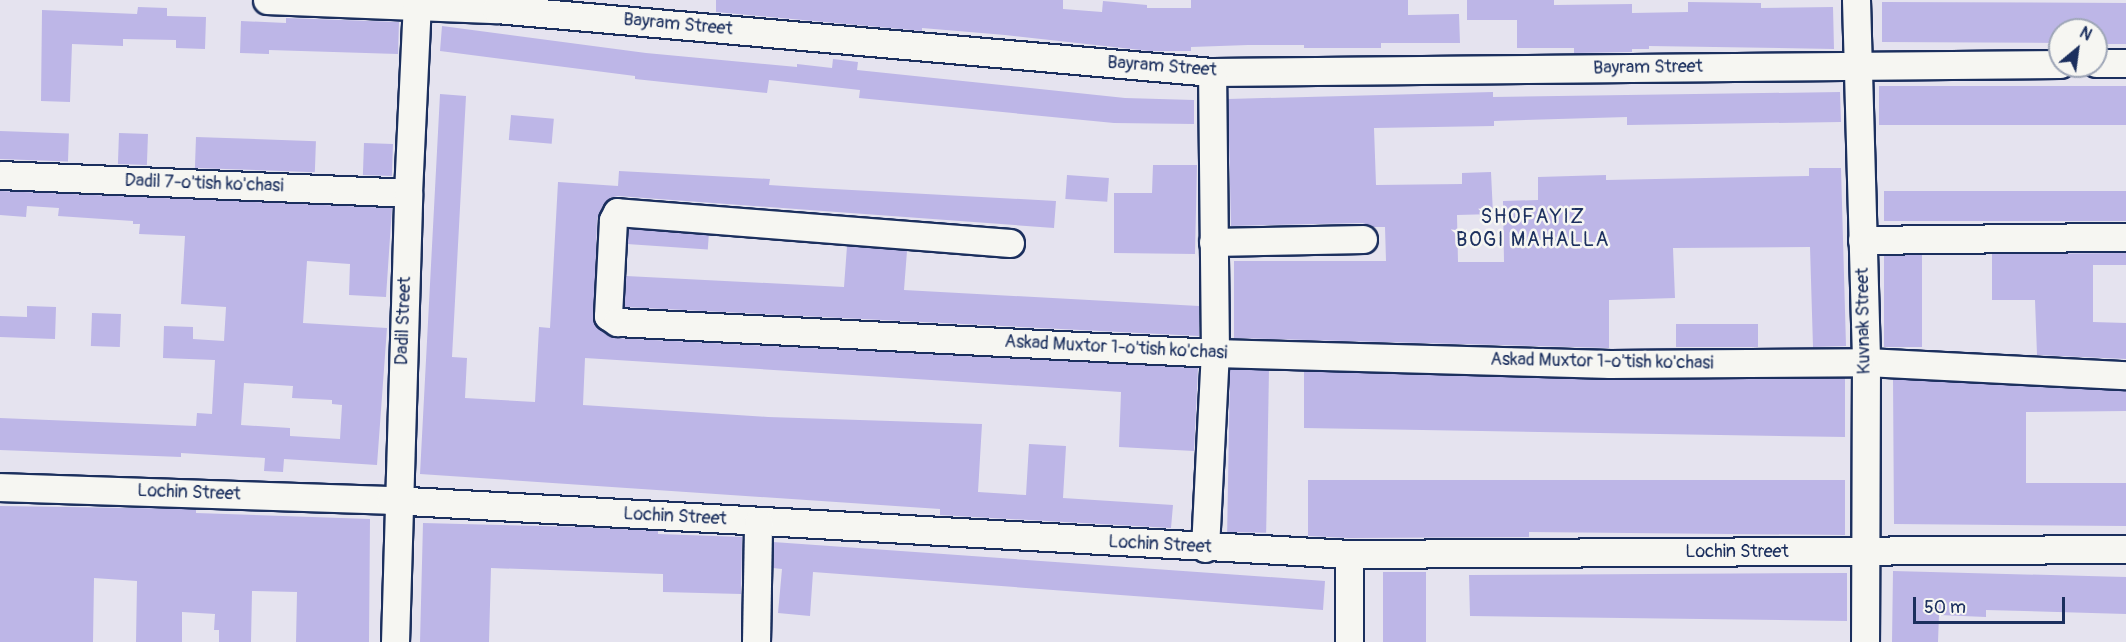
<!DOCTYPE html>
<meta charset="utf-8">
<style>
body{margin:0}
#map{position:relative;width:2126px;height:642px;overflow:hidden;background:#e5e3ef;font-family:Pangolin,sans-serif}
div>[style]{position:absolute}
.building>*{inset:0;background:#bdb6e7;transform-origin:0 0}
.roads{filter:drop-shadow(2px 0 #1b2f5e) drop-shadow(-2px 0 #1b2f5e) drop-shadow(0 2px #1b2f5e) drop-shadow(0 -2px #1b2f5e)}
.minor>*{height:27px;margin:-13.5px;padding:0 13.5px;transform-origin:13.5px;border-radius:13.5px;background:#f6f6f2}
span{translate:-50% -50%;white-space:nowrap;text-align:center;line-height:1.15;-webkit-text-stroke:5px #f6f6f2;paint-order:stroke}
.street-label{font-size:18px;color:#1b2f5e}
.neighbourhood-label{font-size:20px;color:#1b2f5e;letter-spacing:1.5px}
.north{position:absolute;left:2048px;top:18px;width:60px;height:60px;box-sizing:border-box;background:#f6f6f2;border:2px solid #9ea6b7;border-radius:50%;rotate:29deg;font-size:16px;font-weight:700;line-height:24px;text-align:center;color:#1b2f5e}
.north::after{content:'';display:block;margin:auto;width:21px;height:27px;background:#1b2f5e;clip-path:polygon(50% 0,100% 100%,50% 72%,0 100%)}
.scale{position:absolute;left:1913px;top:597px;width:152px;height:27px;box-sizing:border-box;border:3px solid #1b2f5e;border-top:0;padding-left:8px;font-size:18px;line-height:21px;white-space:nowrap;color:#1b2f5e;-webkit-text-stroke:4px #f6f6f2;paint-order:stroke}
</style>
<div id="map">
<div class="building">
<i style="clip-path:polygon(716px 0,1063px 0,1063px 9px,1102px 12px,1103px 1px,1147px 5px,1147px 8px,1191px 8px,1191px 0,1408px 0,1408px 15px,1459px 14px,1460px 43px,1381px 43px,1381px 48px,1304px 48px,1304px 45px,1248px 45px,1191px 47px,1191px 51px,1150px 51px,1005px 35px,922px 28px,922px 31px,716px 12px)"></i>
<i style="clip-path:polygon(1467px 0,1554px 0,1554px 5px,1632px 4px,1632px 13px,1688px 12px,1688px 2px,1761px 3px,1761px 8px,1833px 7px,1834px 49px,1649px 46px,1649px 49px,1632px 49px,1632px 52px,1574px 53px,1574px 48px,1517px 48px,1517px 20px,1467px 20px)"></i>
<i style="clip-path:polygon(1882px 2px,2126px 3px,2126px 44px,2096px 44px,2096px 30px,2060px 30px,2060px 43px,1882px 42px)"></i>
<i style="clip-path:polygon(138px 7px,167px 8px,167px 16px,206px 17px,205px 49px,176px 48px,176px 40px,123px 39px,123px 46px,72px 44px,70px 102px,41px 101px,42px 10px,137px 14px)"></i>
<i style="clip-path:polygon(286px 18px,399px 22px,398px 54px,269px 50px,269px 54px,240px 53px,241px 21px,286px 23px)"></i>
<i style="clip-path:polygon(442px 26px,646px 53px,797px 67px,797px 64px,832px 68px,833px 59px,858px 62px,857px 70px,1125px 98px,1194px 100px,1194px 124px,1114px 123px,859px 98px,860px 90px,769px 80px,767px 93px,635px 79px,635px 76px,440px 51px)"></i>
<i style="left:1879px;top:86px;width:247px;height:39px"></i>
<i style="clip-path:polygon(1493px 92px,1493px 97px,1840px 92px,1841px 122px,1627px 125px,1627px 117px,1494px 121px,1494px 126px,1374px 128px,1376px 185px,1462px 184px,1462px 173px,1491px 172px,1493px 214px,1457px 215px,1458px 262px,1504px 262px,1503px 201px,1538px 200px,1538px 177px,1606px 175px,1606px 180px,1809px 176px,1809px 168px,1841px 168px,1846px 346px,1813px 347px,1810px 247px,1673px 248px,1675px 298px,1609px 300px,1609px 348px,1234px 338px,1234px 261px,1386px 261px,1385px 227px,1373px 227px,1363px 223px,1231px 226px,1228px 99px)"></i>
<i style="clip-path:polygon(440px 94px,466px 96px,452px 357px,467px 358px,465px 398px,535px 402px,539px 327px,550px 328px,558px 182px,618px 186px,619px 171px,770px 179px,769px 185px,815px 188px,1056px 201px,1054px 228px,618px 196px,610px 198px,603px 205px,597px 219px,594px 323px,599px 329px,616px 338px,1198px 368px,1194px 451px,1119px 447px,1121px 392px,585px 358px,583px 405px,768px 417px,982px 424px,978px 492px,1026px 495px,1029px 444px,1066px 446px,1063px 498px,1173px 505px,1171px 528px,974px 517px,940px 515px,940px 509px,420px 474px)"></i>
<i style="left:511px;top:115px;width:43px;height:25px;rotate:5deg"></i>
<i style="left:0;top:131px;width:69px;height:28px;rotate:2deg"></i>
<i style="left:119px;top:133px;width:29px;height:31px;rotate:2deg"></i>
<i style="left:196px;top:137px;width:120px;height:31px;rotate:2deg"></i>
<i style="left:364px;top:143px;width:29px;height:32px;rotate:2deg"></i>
<i style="clip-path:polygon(1153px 165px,1197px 165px,1195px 254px,1114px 253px,1114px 193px,1152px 193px)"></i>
<i style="left:1067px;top:175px;width:42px;height:24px;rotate:4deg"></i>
<i style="clip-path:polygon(evenodd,0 191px,392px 208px,386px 297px,349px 295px,350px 264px,307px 261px,303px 323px,387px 328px,377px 465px,284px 459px,283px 472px,264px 471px,265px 458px,181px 453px,181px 457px,0 450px,0 418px,196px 426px,197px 413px,212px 414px,215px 360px,163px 358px,164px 326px,193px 327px,193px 339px,224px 341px,226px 307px,181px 304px,185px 236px,139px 234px,140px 224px,133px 224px,133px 221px,58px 216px,59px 208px,27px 206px,26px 217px,0 215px,0 191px,244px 383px,293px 386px,292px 398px,332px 400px,332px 404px,342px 405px,340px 439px,290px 436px,290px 428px,241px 425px,244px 383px)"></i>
<i style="left:2126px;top:191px;width:30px;height:242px;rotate:90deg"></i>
<i style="left:628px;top:229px;width:81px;height:15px;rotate:4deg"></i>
<i style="clip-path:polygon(847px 246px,907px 251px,904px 290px,1199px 306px,1199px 336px,624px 307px,626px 276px,844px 287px)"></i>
<i style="clip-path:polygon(2126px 253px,2126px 265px,2093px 265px,2093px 322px,2126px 323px,2126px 359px,2037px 355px,2035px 300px,1992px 300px,1992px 254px)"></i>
<i style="left:1884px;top:255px;width:38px;height:92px"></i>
<i style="clip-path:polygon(27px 306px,56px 307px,55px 339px,0 337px,0 316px,27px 317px)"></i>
<i style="left:92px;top:313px;width:29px;height:33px;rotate:2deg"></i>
<i style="left:1758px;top:324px;width:23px;height:82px;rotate:90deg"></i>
<i style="left:1230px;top:369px;width:39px;height:163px;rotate:1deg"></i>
<i style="clip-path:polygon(1304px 371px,1610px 380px,1845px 378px,1845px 437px,1304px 428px)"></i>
<i style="clip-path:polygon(1893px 379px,2126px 391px,2126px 411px,2026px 412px,2026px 483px,2126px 483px,2126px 526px,1894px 524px)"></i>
<i style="clip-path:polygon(1308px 480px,1845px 480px,1845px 535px,1529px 532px,1529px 537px,1349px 538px,1308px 536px)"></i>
<i style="clip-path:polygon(0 506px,196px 509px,196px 513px,370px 519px,369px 642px,296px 642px,297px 592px,252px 591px,251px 642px,219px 642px,219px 630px,214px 630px,215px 614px,182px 612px,182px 642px,136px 642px,137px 581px,94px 578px,93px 642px,0 642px)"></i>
<i style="clip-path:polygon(423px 523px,583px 527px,658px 531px,658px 534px,742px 537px,741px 594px,663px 592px,663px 574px,491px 568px,489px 642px,420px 642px)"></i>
<i style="clip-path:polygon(773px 542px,1325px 581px,1323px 610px,813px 572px,810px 616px,778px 613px,782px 569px,773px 568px)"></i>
<i style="clip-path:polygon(1893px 571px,2126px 577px,2126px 614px,1986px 610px,1986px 617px,1939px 615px,1938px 642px,1892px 642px)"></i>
<i style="left:1383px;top:572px;width:43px;height:70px"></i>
<i style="clip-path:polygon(1847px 573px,1847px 621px,1470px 616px,1469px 575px)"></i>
</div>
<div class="roads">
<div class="minor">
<i style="left:267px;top:0;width:229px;rotate:2.3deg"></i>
<i style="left:496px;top:9px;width:719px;rotate:5.03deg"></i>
<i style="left:1212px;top:72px;width:848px;rotate:-0.54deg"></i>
<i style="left:1856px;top:0;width:362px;rotate:88.4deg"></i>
<i style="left:1866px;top:362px;width:280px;rotate:90.2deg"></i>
<i style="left:2096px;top:63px;width:30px"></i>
<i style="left:0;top:175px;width:408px;rotate:2.5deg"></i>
<i style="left:1862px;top:240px;width:264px;rotate:-0.7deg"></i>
<i style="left:1213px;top:242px;width:150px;rotate:-1.1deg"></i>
<i style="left:1010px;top:243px;width:394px;rotate:-175.5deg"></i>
<i style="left:617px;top:212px;width:9px;rotate:117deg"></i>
<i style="left:613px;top:220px;width:96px;rotate:93deg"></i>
<i style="left:608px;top:316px;width:11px;rotate:34deg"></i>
<i style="left:617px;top:322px;width:599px;rotate:2.97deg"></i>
<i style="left:1215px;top:353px;width:395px;rotate:1.6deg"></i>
<i style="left:1610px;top:364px;width:256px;rotate:-0.4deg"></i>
<i style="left:1866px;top:362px;width:260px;rotate:2.9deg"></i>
<i style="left:0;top:487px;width:390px;rotate:1.9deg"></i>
<i style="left:390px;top:500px;width:961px;rotate:3.22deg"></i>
<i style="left:1349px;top:554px;width:777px;rotate:-0.37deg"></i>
<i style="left:1205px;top:548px;width:195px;rotate:-87.1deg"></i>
<i style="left:1215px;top:353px;width:281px;rotate:-90.6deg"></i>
<i style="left:1349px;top:554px;width:88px;rotate:90deg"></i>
<i style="left:395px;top:642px;width:449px;rotate:-88.3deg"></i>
<i style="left:408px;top:193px;width:193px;rotate:-87.3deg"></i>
<i style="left:756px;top:642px;width:120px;rotate:-89deg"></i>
</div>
</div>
<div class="street-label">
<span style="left:678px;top:25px;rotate:5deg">Bayram Street</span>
<span style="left:1162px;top:67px;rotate:4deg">Bayram Street</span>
<span style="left:1648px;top:68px;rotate:-1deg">Bayram Street</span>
<span style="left:204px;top:184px;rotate:2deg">Dadil 7-o'tish ko'chasi</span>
<span style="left:404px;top:321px;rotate:-88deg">Dadil Street</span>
<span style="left:1864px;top:321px;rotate:-91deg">Kuvnаk Street</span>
<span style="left:1116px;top:348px;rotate:3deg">Askad Muxtor 1-o'tish ko'chasi</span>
<span style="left:1602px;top:362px;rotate:1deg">Askad Muxtor 1-o'tish ko'chasi</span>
<span style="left:189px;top:493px;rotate:2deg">Lochin Street</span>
<span style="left:675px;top:517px;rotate:3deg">Lochin Street</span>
<span style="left:1160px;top:545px;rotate:3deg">Lochin Street</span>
<span style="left:1737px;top:552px">Lochin Street</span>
</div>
<div class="neighbourhood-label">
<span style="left:1533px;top:228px">SHOFAYIZ<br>BOGI MAHALLA</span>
</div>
<div class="north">N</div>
<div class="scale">50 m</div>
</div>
